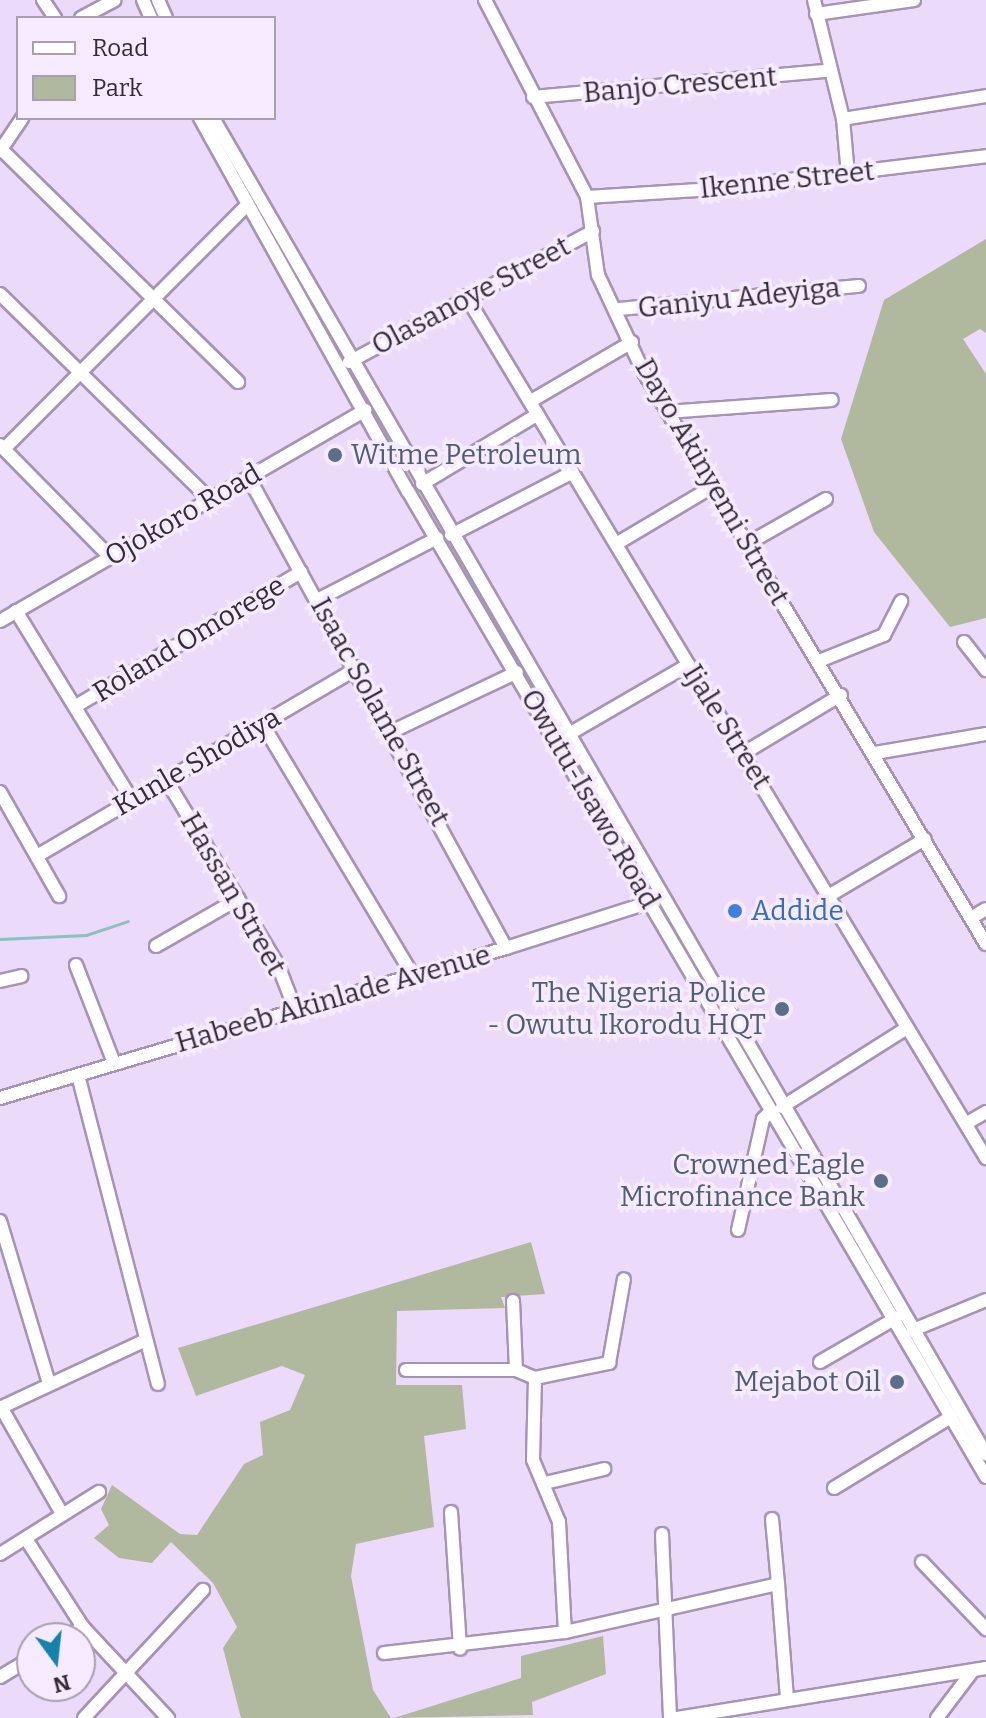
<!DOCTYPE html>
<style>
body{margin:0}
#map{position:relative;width:986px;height:1718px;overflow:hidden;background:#ecdafa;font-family:Bitter,serif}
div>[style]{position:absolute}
.green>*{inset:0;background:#b0b89e}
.stream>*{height:3px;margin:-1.5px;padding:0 1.5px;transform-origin:1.5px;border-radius:1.5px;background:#89c2c3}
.roads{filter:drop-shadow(2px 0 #a594b2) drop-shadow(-2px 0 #a594b2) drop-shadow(0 2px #a594b2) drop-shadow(0 -2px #a594b2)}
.minor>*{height:12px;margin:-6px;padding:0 6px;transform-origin:6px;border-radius:6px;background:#fff}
.dots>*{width:22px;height:22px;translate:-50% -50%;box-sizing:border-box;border:4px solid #f6ebfe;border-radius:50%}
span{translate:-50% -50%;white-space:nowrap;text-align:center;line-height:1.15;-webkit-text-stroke:7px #f6ebfe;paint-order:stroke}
.street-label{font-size:28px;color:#332c38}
.service-label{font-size:28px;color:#4e5e75}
.left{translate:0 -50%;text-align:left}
.right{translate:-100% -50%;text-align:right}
.shop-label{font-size:28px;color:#366cbe}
.legend{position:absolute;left:16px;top:16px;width:260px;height:104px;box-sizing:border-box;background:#f6ebfe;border:2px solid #a89faf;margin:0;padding:10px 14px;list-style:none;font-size:24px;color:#332c38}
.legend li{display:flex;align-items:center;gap:16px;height:40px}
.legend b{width:40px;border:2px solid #a89faf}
.north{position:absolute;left:16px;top:1622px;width:80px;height:80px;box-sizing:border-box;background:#f6ebfe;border:2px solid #a89faf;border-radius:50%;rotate:165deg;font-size:22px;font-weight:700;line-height:32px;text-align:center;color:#332c38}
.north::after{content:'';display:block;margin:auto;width:28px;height:36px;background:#1284ab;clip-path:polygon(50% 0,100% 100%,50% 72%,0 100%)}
</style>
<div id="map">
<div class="green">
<i style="clip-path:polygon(986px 239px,986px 333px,980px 329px,963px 339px,986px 374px,986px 618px,950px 627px,874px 532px,841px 439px,884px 300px)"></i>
<i style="clip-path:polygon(531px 1242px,545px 1294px,501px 1297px,505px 1308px,397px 1311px,396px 1385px,462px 1385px,466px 1429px,424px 1436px,434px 1527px,356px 1544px,351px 1576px,373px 1690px,391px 1718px,241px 1718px,223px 1648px,237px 1627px,213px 1583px,171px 1542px,152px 1563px,119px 1558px,94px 1538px,109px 1525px,101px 1509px,112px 1485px,180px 1534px,197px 1535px,244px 1464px,263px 1455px,260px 1422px,290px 1410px,305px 1375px,282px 1366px,196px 1396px,178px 1348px)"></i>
<i style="clip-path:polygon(603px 1636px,606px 1674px,532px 1702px,533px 1715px,394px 1718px,521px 1678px,521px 1656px)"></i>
</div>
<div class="stream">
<i style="left:0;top:939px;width:86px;rotate:-2.7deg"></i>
<i style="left:86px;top:935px;width:44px;rotate:-18.4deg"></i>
</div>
<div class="roads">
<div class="minor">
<i style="left:43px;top:0;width:22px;rotate:56deg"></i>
<i style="left:143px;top:0;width:20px;rotate:66deg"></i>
<i style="left:158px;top:0;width:20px;rotate:66deg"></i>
<i style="left:485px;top:0;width:222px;rotate:62.6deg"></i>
<i style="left:587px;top:197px;width:79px;rotate:82deg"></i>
<i style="left:598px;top:275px;width:104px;rotate:64.9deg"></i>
<i style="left:642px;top:369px;width:670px;rotate:59.11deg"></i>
<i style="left:814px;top:0;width:122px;rotate:76.3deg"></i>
<i style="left:843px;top:119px;width:56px;rotate:84.9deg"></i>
<i style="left:816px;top:14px;width:99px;rotate:-8.1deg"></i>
<i style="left:81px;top:18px;width:38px;rotate:-28deg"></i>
<i style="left:533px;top:97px;width:295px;rotate:-5.1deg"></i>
<i style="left:200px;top:118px;width:427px;rotate:60.9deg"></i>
<i style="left:408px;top:491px;width:1143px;rotate:59.62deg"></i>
<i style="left:213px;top:118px;width:1544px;rotate:59.95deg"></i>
<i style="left:843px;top:119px;width:145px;rotate:-9.1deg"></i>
<i style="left:0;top:148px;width:334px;rotate:44.5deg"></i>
<i style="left:0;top:151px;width:40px;rotate:-56deg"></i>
<i style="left:587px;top:197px;width:128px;rotate:-3.6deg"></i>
<i style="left:715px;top:189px;width:273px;rotate:-6.9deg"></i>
<i style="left:0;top:294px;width:293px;rotate:44.4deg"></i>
<i style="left:466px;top:296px;width:1007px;rotate:58.9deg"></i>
<i style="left:619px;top:309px;width:241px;rotate:-5.5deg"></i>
<i style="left:349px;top:362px;width:277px;rotate:-28.2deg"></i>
<i style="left:531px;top:401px;width:117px;rotate:-30.3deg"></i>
<i style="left:667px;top:412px;width:165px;rotate:-4.2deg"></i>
<i style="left:0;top:445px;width:156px;rotate:45.5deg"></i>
<i style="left:4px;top:449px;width:343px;rotate:-45.1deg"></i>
<i style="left:249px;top:478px;width:536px;rotate:61.33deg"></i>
<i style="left:422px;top:484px;width:135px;rotate:-31.1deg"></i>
<i style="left:451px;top:535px;width:137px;rotate:-27.3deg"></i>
<i style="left:616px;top:544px;width:112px;rotate:-30.7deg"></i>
<i style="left:747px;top:544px;width:91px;rotate:-29.7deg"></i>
<i style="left:319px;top:599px;width:133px;rotate:-27.3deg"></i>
<i style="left:16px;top:611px;width:222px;rotate:58.5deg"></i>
<i style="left:0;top:621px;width:422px;rotate:-30deg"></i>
<i style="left:964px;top:642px;width:36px;rotate:52deg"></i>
<i style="left:819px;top:661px;width:70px;rotate:-21.8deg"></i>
<i style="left:884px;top:635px;width:38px;rotate:-63deg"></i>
<i style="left:76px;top:706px;width:262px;rotate:-30.8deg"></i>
<i style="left:263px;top:725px;width:290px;rotate:59.1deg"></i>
<i style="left:393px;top:731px;width:137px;rotate:-25.4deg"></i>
<i style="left:569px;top:734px;width:138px;rotate:-30.1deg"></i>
<i style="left:744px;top:753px;width:113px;rotate:-30.9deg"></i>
<i style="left:875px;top:753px;width:113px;rotate:-9.7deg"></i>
<i style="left:167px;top:781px;width:215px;rotate:58.9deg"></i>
<i style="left:278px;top:965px;width:47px;rotate:68.9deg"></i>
<i style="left:0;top:792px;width:120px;rotate:60.4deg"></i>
<i style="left:37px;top:856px;width:372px;rotate:-30.4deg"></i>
<i style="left:830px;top:895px;width:110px;rotate:-30.5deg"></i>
<i style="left:971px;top:918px;width:17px;rotate:-31deg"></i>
<i style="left:156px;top:946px;width:95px;rotate:-29.8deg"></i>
<i style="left:76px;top:965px;width:105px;rotate:68.8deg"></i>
<i style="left:0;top:981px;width:22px;rotate:-13deg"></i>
<i style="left:78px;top:1075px;width:319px;rotate:75.5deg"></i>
<i style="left:0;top:1098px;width:528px;rotate:-16.51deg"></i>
<i style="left:506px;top:948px;width:145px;rotate:-17.7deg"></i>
<i style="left:644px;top:904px;width:11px;rotate:-52deg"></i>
<i style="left:782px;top:1107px;width:148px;rotate:-32.3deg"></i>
<i style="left:967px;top:1123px;width:22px;rotate:-30deg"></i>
<i style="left:0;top:1221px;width:166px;rotate:73.2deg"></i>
<i style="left:738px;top:1230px;width:114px;rotate:-77.3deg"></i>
<i style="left:763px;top:1119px;width:11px;rotate:-45deg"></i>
<i style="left:513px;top:1301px;width:69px;rotate:87.5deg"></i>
<i style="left:913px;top:1330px;width:79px;rotate:-22.3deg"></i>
<i style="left:820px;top:1362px;width:88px;rotate:-30.1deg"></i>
<i style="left:406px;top:1370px;width:110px"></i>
<i style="left:516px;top:1370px;width:21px;rotate:23deg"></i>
<i style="left:535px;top:1378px;width:76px;rotate:-11.5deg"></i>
<i style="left:609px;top:1363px;width:85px;rotate:-79.9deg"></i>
<i style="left:535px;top:1378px;width:82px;rotate:91.4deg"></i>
<i style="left:533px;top:1460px;width:67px;rotate:67.2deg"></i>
<i style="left:559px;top:1522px;width:110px;rotate:86.9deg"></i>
<i style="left:1px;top:1407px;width:123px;rotate:60.3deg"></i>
<i style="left:0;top:1408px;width:159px;rotate:-25deg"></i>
<i style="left:545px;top:1483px;width:61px;rotate:-13.3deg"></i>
<i style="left:834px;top:1488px;width:137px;rotate:-31.3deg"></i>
<i style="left:451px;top:1512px;width:137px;rotate:86.2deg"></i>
<i style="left:772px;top:1519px;width:65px;rotate:84.7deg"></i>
<i style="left:662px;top:1534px;width:184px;rotate:87.5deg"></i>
<i style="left:26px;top:1539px;width:105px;rotate:57.1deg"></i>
<i style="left:83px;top:1627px;width:125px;rotate:47deg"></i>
<i style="left:0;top:1554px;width:117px;rotate:-32.1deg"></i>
<i style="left:922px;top:1562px;width:93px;rotate:46.3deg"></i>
<i style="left:65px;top:1638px;width:21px;rotate:-31deg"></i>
<i style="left:384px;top:1653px;width:182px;rotate:-6.6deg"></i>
<i style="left:565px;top:1632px;width:218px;rotate:-12.7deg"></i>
<i style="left:778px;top:1584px;width:115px;rotate:85.5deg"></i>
<i style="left:0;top:1677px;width:37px;rotate:-31deg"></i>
<i style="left:84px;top:1718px;width:175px;rotate:-47.1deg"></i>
<i style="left:677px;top:1718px;width:313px;rotate:-9.2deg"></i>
<i style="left:937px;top:1718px;width:56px;rotate:-52.9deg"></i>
</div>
</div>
<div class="dots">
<i style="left:335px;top:455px;background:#5c6f8a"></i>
<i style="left:735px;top:911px;background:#3f7fe0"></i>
<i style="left:782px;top:1009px;background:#5c6f8a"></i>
<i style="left:881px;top:1181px;background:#5c6f8a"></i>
<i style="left:897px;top:1382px;background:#5c6f8a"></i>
</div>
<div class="street-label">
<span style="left:680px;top:85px;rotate:-5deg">Banjo Crescent</span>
<span style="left:787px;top:180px;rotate:-6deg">Ikenne Street</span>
<span style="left:471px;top:296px;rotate:-28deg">Olasanoye Street</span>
<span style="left:739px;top:298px;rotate:-6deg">Ganiyu Adeyiga</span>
<span style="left:712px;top:482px;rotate:60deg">Dayo Akinyemi Street</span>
<span style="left:183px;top:515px;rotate:-30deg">Ojokoro Road</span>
<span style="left:189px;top:639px;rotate:-31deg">Roland Omorege</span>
<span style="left:380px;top:712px;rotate:61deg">Isaac Solame Street</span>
<span style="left:727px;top:727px;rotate:58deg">Ijale Street</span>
<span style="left:197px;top:762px;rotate:-30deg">Kunle Shodiya</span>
<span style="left:590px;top:799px;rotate:60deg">Owutu-Isawo Road</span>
<span style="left:233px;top:894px;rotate:60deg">Hassan Street</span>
<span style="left:333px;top:999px;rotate:-16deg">Habeeb Akinlade Avenue</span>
</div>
<div class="service-label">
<span class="left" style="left:351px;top:455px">Witme Petroleum</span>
<span class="right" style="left:766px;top:1009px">The Nigeria Police<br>- Owutu Ikorodu HQT</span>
<span class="right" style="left:865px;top:1181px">Crowned Eagle<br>Microfinance Bank</span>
<span class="right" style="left:881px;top:1382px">Mejabot Oil</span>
</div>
<div class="shop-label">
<span class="left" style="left:751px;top:911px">Addide</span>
</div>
<ul class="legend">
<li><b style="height:10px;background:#fff"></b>Road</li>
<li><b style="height:22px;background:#b0b89e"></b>Park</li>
</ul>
<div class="north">N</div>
</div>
